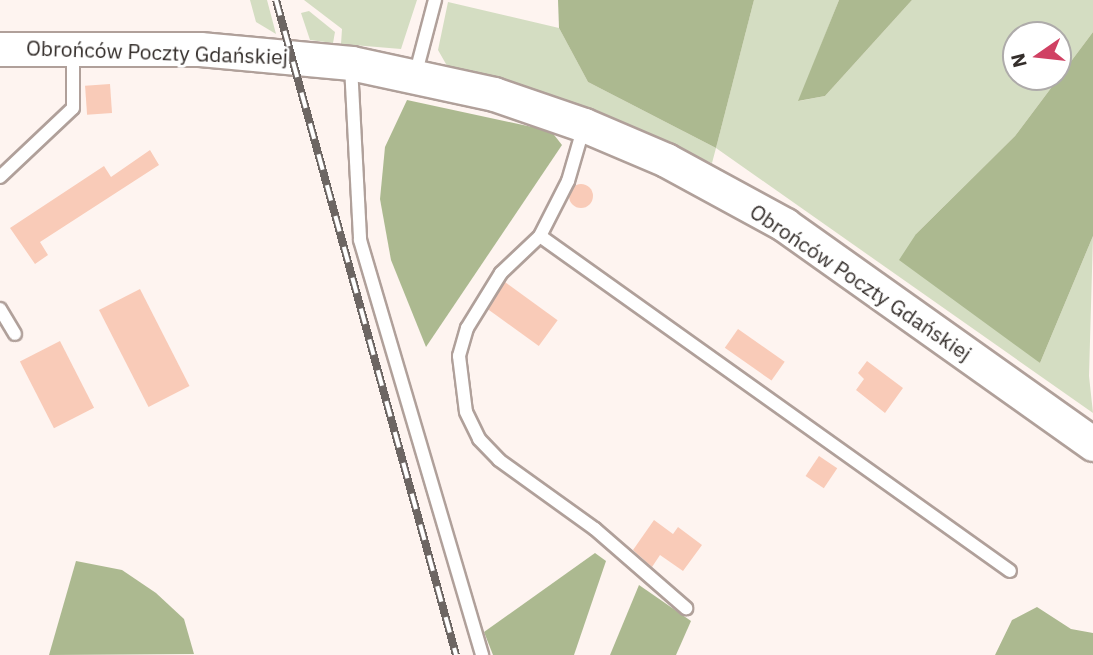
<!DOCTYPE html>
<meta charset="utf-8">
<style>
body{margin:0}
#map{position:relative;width:1093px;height:655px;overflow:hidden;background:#fef4f0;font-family:"IBM Plex Sans",sans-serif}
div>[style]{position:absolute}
.green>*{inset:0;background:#d4ddc2}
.forest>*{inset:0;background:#acb990}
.building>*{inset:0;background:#f9cbb8;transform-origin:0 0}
.round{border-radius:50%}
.roads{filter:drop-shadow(2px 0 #b0a09a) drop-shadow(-2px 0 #b0a09a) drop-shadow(0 2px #b0a09a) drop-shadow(0 -2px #b0a09a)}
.lane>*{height:12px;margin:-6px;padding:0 6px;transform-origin:6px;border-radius:6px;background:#fff}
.secondary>*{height:33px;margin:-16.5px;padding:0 16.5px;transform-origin:16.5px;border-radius:16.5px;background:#fff}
.rail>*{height:8px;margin-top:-4px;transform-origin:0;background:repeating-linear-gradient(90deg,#fff 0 16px,#6d6663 0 32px);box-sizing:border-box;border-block:2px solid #6d6663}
span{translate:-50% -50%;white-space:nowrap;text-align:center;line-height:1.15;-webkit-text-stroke:6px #fff;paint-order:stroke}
.street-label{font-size:21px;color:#342e2b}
.north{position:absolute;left:1002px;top:21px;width:70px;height:70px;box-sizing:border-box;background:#fff;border:2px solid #aeabaa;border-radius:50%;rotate:256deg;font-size:19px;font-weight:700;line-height:28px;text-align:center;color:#342e2b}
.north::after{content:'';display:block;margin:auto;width:24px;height:32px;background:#d04163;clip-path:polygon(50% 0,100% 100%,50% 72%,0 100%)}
</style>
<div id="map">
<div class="green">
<i style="clip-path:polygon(250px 0,267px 0,276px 34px,256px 22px)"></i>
<i style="clip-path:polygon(304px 0,417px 0,401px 49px,341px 44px,342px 29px)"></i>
<i style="clip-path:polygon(evenodd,754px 0,839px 0,799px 101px,825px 96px,912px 0,1093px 0,1093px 32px,1015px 136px,916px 234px,1040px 363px,1093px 236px,1089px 376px,1093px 413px,716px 148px,712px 163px,450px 71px,438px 50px,448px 2px,559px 28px,588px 82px,716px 148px,754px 0,1016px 35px,1058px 35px,1058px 77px,1016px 77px,1016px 35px)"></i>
<i style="clip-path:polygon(309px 11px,335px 32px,333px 43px,310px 40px,301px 13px)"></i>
</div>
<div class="forest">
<i style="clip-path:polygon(558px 0,754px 0,716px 148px,588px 82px,559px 28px)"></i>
<i style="clip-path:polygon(839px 0,912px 0,825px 96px,798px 101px)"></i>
<i style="clip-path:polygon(1093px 32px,1093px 236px,1040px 363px,899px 260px,916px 234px,1015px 136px)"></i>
<i style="clip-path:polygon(407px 100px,551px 131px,562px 145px,426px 347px,391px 260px,380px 199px,385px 147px)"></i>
<i style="clip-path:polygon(595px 553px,606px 561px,574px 655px,493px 655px,484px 632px)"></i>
<i style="clip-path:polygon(76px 561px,122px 570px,156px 593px,184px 619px,194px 654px,49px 655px)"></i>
<i style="clip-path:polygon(639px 585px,691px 621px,676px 655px,610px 655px)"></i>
<i style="clip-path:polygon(1037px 607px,1071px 629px,1093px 633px,1093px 655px,995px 655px,1012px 620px)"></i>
</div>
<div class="building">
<i style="left:110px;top:84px;width:29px;height:25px;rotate:86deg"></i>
<i style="clip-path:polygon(150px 150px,159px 165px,40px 242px,48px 255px,35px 264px,10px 228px,104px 166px,111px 177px)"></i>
<i class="round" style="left:569px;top:184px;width:24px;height:24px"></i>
<i style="left:505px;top:282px;width:65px;height:32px;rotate:36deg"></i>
<i style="left:140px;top:289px;width:109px;height:46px;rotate:63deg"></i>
<i style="left:738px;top:329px;width:57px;height:23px;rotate:35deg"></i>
<i style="left:60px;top:341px;width:75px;height:45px;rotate:63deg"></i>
<i style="clip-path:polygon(867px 361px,903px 388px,885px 413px,856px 390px,864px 379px,858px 373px)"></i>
<i style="left:819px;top:456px;width:22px;height:24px;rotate:34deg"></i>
<i style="clip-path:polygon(654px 520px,673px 534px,678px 527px,702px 545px,683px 571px,660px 555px,652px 567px,633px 550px)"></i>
</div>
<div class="roads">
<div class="lane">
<i style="left:351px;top:66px;width:174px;rotate:87deg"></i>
<i style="left:360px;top:240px;width:433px;rotate:73.6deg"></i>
<i style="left:415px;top:76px;width:79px;rotate:-75.3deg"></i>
<i style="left:584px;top:126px;width:57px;rotate:106.2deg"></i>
<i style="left:568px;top:181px;width:62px;rotate:117deg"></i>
<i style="left:540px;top:236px;width:54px;rotate:136.5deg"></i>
<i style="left:501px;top:273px;width:65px;rotate:121.7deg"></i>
<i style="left:467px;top:328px;width:29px;rotate:106deg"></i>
<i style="left:459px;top:356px;width:56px;rotate:82.9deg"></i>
<i style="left:466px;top:412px;width:30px;rotate:64deg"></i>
<i style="left:479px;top:439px;width:29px;rotate:46deg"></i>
<i style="left:499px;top:460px;width:118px;rotate:35.7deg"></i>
<i style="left:595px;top:529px;width:121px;rotate:41deg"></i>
<i style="left:0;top:177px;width:100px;rotate:-43.4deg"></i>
<i style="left:73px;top:108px;width:57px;rotate:-90deg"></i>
<i style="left:540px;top:236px;width:577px;rotate:35.48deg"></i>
<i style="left:0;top:309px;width:29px;rotate:59deg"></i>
</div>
<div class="secondary">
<i style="left:0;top:49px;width:200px"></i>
<i style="left:200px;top:49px;width:152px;rotate:5.3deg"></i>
<i style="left:351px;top:63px;width:146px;rotate:12.2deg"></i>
<i style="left:494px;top:94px;width:95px;rotate:19deg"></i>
<i style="left:584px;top:125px;width:89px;rotate:23.1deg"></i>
<i style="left:666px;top:160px;width:136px;rotate:28.6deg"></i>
<i style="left:785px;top:225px;width:378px;rotate:35.4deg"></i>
</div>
</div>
<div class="rail">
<i style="left:276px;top:0;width:679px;rotate:74.63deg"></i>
</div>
<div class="street-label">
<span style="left:157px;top:52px;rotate:2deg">Obrońców Poczty Gdańskiej</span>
<span style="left:861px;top:282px;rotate:34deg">Obrońców Poczty Gdańskiej</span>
</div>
<div class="north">N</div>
</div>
